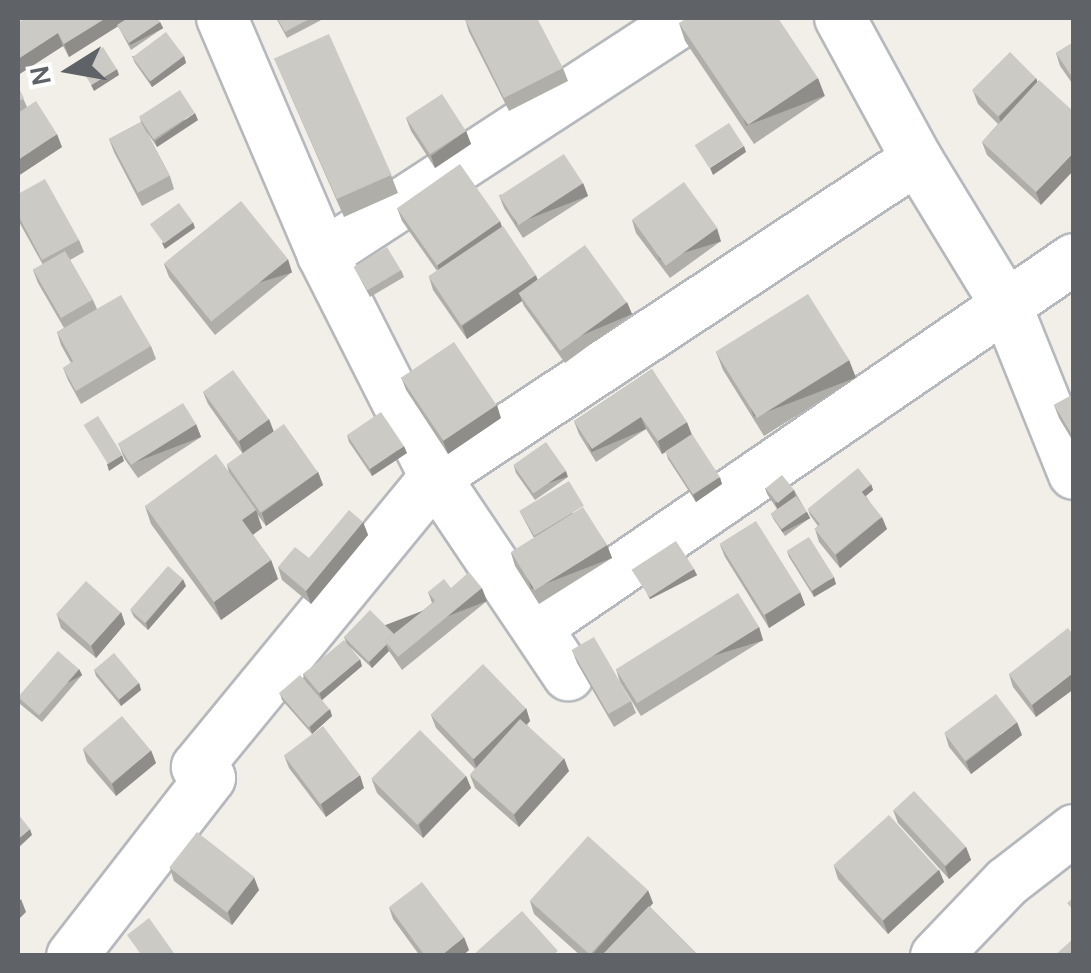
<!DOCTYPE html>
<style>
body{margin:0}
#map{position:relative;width:1091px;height:973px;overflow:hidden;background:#f1efe8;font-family:Karla,sans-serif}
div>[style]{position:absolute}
.roads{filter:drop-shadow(2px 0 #b5b8bc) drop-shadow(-2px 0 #b5b8bc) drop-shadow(0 2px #b5b8bc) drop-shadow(0 -2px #b5b8bc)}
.minor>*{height:50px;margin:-25px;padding:0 25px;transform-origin:25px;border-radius:25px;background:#fff}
.wall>*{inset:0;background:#afaea9}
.shaded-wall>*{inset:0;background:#8f8d8a;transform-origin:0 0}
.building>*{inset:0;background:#cccac5;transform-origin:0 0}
span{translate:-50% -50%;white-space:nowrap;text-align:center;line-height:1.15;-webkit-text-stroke:9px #fff;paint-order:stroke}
.frame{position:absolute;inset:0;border:20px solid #5f6368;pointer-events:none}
.north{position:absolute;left:20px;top:20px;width:100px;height:100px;-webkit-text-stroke:8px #fff;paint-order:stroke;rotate:259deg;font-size:28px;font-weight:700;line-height:40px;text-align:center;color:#5f6368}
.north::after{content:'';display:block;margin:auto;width:35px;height:45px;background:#5f6368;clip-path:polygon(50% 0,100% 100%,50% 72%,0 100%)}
</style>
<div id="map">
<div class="roads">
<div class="minor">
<i style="left:222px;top:18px;width:258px;rotate:66.9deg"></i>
<i style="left:323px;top:255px;width:249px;rotate:63.2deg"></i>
<i style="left:435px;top:477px;width:239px;rotate:56.1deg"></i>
<i style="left:840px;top:18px;width:161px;rotate:61.4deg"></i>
<i style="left:917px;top:159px;width:171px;rotate:58.6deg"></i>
<i style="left:1006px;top:305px;width:182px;rotate:68.1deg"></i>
<i style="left:323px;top:255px;width:434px;rotate:-33.1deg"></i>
<i style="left:537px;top:627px;width:651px;rotate:-34.42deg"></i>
<i style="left:72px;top:956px;width:225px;rotate:-52.2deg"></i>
<i style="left:210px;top:778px;width:17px;rotate:-140deg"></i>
<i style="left:197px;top:767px;width:375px;rotate:-50.6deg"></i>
<i style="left:435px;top:477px;width:577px;rotate:-33.41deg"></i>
<i style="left:936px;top:956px;width:103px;rotate:-46.2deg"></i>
<i style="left:1007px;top:882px;width:85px;rotate:-37.8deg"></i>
</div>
</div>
<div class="wall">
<i style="clip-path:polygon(26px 18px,127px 18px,160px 22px,163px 28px,131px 50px,118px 26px,69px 57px,63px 46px,18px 75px,18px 23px)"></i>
<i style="clip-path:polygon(276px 18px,325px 18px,287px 38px)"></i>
<i style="clip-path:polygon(465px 19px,563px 68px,568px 81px,509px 111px,469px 32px)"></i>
<i style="clip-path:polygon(679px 23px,825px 96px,754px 144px,685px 41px)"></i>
<i style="clip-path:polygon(1074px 42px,1074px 86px,1060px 66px,1056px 53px)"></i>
<i style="clip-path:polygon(132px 56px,184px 56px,186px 63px,152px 87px,135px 63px)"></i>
<i style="clip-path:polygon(274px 58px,391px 175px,398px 193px,344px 217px)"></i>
<i style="clip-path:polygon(1036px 78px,1037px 81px,1041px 205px,987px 155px,982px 142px,998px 124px,978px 104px,973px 91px)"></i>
<i style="clip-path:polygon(18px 87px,27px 107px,62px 147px,18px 176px)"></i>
<i style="clip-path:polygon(140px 118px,198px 120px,157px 147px,146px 131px,170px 176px,174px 189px,142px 206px,114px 152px,109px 139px,141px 122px)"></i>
<i style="clip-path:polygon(406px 118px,466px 131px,471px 144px,435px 168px,411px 131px)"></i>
<i style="clip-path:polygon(583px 183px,588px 196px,523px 238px,504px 208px,499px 195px)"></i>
<i style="clip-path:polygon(18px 194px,79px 240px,84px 252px,70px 260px,93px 300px,97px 309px,151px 346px,156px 359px,81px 404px,68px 380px,63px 368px,71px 363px,61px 345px,57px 332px,64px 328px,38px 283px,33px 270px,43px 265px,18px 220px)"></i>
<i style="clip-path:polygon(397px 208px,502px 227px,537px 279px,632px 314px,565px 363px,524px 306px,522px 301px,467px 339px,433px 290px,429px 277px,437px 271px,402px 221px)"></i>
<i style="clip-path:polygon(632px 220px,721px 241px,670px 278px,636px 233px)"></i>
<i style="clip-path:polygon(164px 264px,292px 272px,215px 335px,169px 277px)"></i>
<i style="clip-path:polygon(354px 267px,401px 270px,404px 277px,370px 297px)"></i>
<i style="clip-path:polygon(716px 352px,849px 360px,856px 378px,764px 436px,723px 370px)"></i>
<i style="clip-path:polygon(652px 369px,722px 484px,696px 502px,668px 459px,666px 452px,662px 454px,646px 429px,596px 462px,579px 434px,574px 421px)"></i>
<i style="clip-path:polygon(401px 377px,501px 418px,448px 454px,406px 390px)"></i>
<i style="clip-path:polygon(203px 392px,274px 432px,318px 472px,323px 485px,266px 526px,257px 514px,262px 528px,253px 535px,271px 560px,278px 579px,221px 620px,151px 524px,145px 506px,229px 473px,227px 465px,243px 454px,208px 404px)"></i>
<i style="clip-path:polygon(1074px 394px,1074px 443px,1059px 418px,1054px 405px)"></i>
<i style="clip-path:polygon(196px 424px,201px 437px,138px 478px,124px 458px,119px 445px)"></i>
<i style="clip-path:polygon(347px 435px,407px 453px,372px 476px,349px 442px)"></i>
<i style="clip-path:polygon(514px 466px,568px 477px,535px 500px,516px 473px)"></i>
<i style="clip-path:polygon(871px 484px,873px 490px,866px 496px,887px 529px,840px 568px,819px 542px,815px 529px,818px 526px,810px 515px,808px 509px)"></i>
<i style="clip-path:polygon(765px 488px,794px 490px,810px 518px,785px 536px,774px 520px,771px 514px,777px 509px,767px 494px)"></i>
<i style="clip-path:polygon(520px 512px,586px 513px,607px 545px,612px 558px,539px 604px,515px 566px,511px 553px,534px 538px)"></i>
<i style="clip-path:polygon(363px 522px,368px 535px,311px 604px,282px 580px,278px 567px,309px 558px)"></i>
<i style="clip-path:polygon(720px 545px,800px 592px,805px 605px,769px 628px,725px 557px)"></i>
<i style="clip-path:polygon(787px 551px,836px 584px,814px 597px,789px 557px)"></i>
<i style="clip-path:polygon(186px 586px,148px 630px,134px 617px,131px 611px)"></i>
<i style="clip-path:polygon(451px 588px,487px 601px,402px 670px,389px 651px,372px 668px,350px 647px,362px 666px,322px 700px,332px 716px,312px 734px,282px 700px,280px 694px,305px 681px,303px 674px,346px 642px,344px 637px,394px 634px,432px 603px,428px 592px)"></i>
<i style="clip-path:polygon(121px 612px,125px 624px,96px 658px,61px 628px,57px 615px)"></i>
<i style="clip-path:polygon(759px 627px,763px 640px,641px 716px,620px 682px,616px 669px)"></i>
<i style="clip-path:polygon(1074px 636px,1036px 717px,1013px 687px,1009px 674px)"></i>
<i style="clip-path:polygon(572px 650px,631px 701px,636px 713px,614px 727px,577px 663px)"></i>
<i style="clip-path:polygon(79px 669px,82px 675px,42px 722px,20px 704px,18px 697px)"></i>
<i style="clip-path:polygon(94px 669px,139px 683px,141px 690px,121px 706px,96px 676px)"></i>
<i style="clip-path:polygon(526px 708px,530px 721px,527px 725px,569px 771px,519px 827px,475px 788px,470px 775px,475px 769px,436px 728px,431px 715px)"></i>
<i style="clip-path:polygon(945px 734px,1022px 735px,971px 774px,949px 747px)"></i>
<i style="clip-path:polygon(83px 749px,156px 763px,116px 796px,87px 762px)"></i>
<i style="clip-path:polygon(284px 755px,364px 788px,326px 817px,289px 768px)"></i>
<i style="clip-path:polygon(466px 776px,471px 788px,423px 838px,377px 793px,372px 780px)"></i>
<i style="clip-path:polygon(893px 810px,966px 847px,971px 860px,949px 879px,898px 823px)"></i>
<i style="clip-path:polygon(834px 866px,939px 870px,944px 882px,888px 934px,838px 879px)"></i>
<i style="clip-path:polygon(170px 868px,259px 890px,232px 925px,174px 881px)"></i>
<i style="clip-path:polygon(530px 901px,653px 903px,650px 907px,699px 956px,581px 956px,534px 914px)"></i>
<i style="clip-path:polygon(389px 907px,469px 950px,462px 956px,420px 956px,393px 919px)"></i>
</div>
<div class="shaded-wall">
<i style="clip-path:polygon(106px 18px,127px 18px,128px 20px,69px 57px,64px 44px)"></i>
<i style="left:160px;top:22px;width:7px;height:37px;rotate:63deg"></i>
<i style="clip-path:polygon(58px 33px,63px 46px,18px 75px,18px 59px)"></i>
<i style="clip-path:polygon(184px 56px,186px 63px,152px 87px,149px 80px)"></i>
<i style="clip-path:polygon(117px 69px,119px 75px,94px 91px,91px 85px)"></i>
<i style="left:818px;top:78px;width:19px;height:84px;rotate:69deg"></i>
<i style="clip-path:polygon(1036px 78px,1041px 91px,1004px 130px,999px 117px)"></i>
<i style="clip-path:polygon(195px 113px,198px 120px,157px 147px,155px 141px)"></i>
<i style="clip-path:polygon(466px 131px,471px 144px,435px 168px,431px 156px)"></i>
<i style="clip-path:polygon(57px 134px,62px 147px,18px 176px,18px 160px)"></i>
<i style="clip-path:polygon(744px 146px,746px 152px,713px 175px,710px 168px)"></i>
<i style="clip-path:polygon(1074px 152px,1074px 170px,1041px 205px,1036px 192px)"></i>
<i style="left:583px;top:183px;width:14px;height:77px;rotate:69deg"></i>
<i style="clip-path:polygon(500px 221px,504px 233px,441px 277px,437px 264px)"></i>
<i style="clip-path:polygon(193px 222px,195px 228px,165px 249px,162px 243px)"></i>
<i style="left:717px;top:228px;width:14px;height:64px;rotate:73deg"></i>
<i style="left:288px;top:259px;width:14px;height:100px;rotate:73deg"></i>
<i style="clip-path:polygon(536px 275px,540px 288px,519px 293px,522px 301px,467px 339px,462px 326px)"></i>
<i style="left:627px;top:302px;width:13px;height:82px;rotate:67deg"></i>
<i style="left:849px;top:360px;width:19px;height:109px;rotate:69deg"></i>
<i style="clip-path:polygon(497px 405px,501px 418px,448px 454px,443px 441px)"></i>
<i style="left:641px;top:417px;width:13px;height:59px;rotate:67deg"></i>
<i style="clip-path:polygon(269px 419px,274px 432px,243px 454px,239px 441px)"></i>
<i style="clip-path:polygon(687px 422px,692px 435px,662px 454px,658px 441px)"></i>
<i style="left:196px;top:424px;width:14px;height:76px;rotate:69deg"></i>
<i style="clip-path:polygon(404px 446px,407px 453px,372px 476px,370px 469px)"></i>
<i style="clip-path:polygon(122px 455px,124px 461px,109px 471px,107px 464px)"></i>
<i style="left:566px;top:471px;width:6px;height:40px;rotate:72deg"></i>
<i style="clip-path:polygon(318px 472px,323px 485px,266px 526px,262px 513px)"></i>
<i style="clip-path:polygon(720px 477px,722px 484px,696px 502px,693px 495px)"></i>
<i style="clip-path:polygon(871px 484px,873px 490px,822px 531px,820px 524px)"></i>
<i style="clip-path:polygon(794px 490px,796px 497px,778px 510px,775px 503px)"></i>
<i style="clip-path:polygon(256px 510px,262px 528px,248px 538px,242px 520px)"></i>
<i style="left:807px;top:512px;width:7px;height:31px;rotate:63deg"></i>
<i style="clip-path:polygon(882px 517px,887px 529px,840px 568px,836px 555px)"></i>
<i style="clip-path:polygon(363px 522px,368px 535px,311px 604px,306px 591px)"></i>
<i style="left:607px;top:545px;width:14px;height:86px;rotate:69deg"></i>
<i style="clip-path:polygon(271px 560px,278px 579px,221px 620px,214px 602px)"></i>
<i style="left:694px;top:569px;width:7px;height:53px;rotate:63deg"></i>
<i style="clip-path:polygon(834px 577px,836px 584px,814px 597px,812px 591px)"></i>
<i style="clip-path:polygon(183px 579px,186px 586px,148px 630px,146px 623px)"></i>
<i style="left:482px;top:588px;width:14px;height:109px;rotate:69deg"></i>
<i style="clip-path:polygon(800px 592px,805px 605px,769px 628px,765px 615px)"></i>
<i style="clip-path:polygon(121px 612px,125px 624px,96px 658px,91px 645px)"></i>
<i style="left:759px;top:627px;width:14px;height:145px;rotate:73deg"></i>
<i style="clip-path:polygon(386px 645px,389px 651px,372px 668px,369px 662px)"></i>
<i style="clip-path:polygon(360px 659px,362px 666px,322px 700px,319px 693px)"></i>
<i style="left:79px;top:669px;width:7px;height:62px;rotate:63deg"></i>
<i style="clip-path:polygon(1074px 672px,1074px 689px,1036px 717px,1032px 705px)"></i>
<i style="clip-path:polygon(139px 683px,141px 690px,121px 706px,119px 700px)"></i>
<i style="clip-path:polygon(526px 708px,530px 721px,478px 772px,473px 759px)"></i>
<i style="clip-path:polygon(330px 709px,332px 716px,312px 734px,310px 727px)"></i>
<i style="clip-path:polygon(1017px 722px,1022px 735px,971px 774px,966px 762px)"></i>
<i style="clip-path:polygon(151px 750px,156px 763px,116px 796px,112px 784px)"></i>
<i style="clip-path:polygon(564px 758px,569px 771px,519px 827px,514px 815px)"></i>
<i style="clip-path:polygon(360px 775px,364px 788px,326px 817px,321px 804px)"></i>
<i style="clip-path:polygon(466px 776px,471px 788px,423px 838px,419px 825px)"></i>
<i style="clip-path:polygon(30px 829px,32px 835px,18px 848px,18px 839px)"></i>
<i style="clip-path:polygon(966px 847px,971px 860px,949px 879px,945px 867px)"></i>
<i style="clip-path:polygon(939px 870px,944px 882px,888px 934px,883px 921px)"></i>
<i style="clip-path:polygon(254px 877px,259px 890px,232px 925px,228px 912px)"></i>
<i style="clip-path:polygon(648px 890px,653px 903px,607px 956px,591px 956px)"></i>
<i style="clip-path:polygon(21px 899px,26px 912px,18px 920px,18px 903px)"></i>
<i style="clip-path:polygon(464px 937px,469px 950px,462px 956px,441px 956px)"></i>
</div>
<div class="building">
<i style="clip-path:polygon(26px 18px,106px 18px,64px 44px,58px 33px,18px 59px,18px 23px)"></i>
<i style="clip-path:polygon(128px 18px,157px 18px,160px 22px,129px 43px,117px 25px)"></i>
<i style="clip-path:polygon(277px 18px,311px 18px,285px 32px)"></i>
<i style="clip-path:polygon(468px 18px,537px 18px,563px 68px,504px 98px,465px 19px)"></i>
<i style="clip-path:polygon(687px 18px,778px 18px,818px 78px,748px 125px,679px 23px)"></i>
<i style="left:166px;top:32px;width:30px;height:42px;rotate:53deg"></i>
<i style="left:329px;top:34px;width:154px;height:60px;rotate:66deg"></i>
<i style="clip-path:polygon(1074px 42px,1074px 80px,1056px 53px)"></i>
<i style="left:103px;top:47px;width:26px;height:30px;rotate:58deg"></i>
<i style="left:1010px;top:52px;width:37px;height:54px;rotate:45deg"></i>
<i style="clip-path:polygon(1039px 80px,1074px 112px,1074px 152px,1036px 192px,982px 142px)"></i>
<i style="clip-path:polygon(18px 87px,24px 98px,18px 102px)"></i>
<i style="left:180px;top:90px;width:27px;height:49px;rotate:57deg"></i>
<i style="left:442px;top:94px;width:44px;height:43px;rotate:57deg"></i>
<i style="clip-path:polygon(36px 101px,57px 134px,18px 160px,18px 113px)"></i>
<i style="left:141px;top:122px;width:61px;height:36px;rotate:62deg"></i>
<i style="left:729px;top:123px;width:27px;height:41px;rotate:57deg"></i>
<i style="left:564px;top:154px;width:35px;height:77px;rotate:57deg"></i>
<i style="left:460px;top:164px;width:70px;height:77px;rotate:55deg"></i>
<i style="clip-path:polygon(45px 179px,79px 240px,42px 260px,18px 215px,18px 194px)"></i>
<i style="left:684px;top:182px;width:57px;height:64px;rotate:54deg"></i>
<i style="left:241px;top:201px;width:75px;height:99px;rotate:51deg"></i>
<i style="left:179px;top:203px;width:24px;height:36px;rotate:54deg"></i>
<i style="left:503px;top:226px;width:59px;height:90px;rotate:56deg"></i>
<i style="left:585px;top:245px;width:71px;height:82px;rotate:54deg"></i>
<i style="left:387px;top:247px;width:27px;height:39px;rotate:59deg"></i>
<i style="left:65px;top:251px;width:56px;height:37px;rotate:60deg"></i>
<i style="left:808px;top:294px;width:78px;height:109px;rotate:58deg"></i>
<i style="clip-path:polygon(121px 295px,151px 346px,76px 391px,63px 368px,73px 361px,57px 332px)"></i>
<i style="left:454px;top:342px;width:76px;height:64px;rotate:56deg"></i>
<i style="clip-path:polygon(652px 369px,687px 422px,658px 441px,641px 417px,592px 449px,574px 421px)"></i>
<i style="left:233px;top:370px;width:61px;height:37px;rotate:54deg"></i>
<i style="clip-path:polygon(1074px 394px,1074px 438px,1054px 405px)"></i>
<i style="left:183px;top:403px;width:25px;height:77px;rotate:58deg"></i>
<i style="left:381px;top:412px;width:41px;height:41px;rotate:56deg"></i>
<i style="left:98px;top:416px;width:46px;height:17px;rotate:58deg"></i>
<i style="left:284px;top:424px;width:59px;height:70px;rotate:55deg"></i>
<i style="left:692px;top:434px;width:51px;height:32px;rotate:57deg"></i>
<i style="left:546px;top:442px;width:35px;height:40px;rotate:55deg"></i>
<i style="clip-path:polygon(216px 454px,256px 510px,242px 520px,271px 560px,214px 602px,145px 506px)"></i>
<i style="left:858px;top:468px;width:21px;height:65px;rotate:51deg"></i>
<i style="left:782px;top:475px;width:19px;height:21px;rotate:51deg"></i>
<i style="left:569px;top:481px;width:29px;height:58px;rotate:59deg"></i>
<i style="left:861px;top:491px;width:33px;height:60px;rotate:51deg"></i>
<i style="left:796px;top:496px;width:19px;height:31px;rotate:55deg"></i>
<i style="left:583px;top:507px;width:45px;height:85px;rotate:58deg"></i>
<i style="clip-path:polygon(349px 510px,363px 522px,306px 591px,278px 567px,295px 547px,309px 558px)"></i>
<i style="left:756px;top:521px;width:84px;height:43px;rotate:58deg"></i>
<i style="left:809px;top:537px;width:47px;height:26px;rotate:58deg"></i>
<i style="left:676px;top:541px;width:33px;height:53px;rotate:57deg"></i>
<i style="left:168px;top:566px;width:20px;height:58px;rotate:41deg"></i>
<i style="clip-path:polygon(469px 572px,482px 588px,398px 657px,385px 641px,435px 601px,428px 592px,444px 579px,451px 588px)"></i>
<i style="left:86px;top:581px;width:47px;height:45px;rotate:42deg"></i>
<i style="left:738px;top:593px;width:40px;height:144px;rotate:58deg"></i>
<i style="clip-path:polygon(370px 610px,394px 634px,385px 641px,387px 644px,369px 662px,344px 637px)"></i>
<i style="clip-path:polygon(1068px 628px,1074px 636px,1074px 672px,1032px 705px,1009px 674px)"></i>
<i style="left:594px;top:637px;width:74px;height:26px;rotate:60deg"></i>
<i style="left:344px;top:640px;width:25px;height:53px;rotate:50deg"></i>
<i style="left:58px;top:651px;width:28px;height:61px;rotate:41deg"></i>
<i style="left:114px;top:653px;width:39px;height:26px;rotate:50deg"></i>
<i style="left:483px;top:664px;width:62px;height:73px;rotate:46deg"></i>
<i style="left:300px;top:675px;width:45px;height:28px;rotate:49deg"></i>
<i style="left:996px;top:694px;width:35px;height:65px;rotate:53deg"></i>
<i style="left:122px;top:716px;width:45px;height:51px;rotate:50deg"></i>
<i style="left:520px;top:719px;width:59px;height:75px;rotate:42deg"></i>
<i style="left:323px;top:726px;width:61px;height:49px;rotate:53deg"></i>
<i style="left:420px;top:730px;width:65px;height:69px;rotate:45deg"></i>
<i style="left:914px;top:791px;width:76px;height:28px;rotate:47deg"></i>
<i style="clip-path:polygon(18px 814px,30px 829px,18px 839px)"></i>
<i style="left:889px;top:815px;width:74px;height:75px;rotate:48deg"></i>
<i style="left:197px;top:832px;width:73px;height:45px;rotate:38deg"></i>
<i style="left:588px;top:836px;width:81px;height:87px;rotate:42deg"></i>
<i style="clip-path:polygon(422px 882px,464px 937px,441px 956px,425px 956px,389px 907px)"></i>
<i style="clip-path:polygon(1074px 897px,1074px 911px,1067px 903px)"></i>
<i style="clip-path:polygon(649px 906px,699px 956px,601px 956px)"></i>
<i style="clip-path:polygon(522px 911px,558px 951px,552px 956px,472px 956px)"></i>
<i style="clip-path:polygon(149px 918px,176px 956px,142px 956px,127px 935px)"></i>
<i style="clip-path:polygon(1074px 938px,1074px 956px,1054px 956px)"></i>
</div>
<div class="frame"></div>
<div class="north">N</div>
</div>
